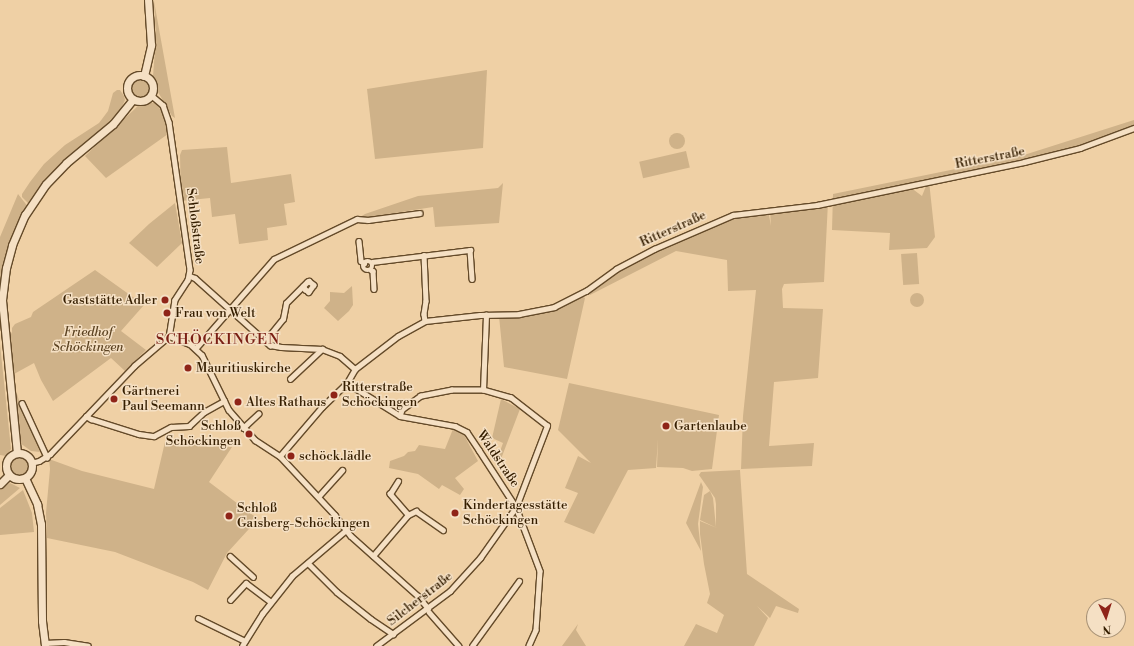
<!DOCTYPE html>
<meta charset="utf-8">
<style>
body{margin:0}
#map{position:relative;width:1134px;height:646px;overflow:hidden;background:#efd0a5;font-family:"Libre Bodoni",serif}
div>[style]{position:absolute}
.green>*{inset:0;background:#cfb289;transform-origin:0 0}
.round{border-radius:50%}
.roads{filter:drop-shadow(1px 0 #644a29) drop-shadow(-1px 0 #644a29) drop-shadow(0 1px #644a29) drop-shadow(0 -1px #644a29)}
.street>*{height:4.5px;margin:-2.25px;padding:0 2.25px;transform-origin:2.25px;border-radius:2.25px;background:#f5e0c4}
.street>.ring{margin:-2.25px;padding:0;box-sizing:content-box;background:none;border:4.5px solid #f5e0c4;border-radius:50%}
.secondary>*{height:7px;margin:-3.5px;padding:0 3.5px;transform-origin:3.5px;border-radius:3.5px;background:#f5e0c4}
.secondary>.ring{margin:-3.5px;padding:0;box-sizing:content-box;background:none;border:7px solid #f5e0c4;border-radius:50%}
.dots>*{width:11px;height:11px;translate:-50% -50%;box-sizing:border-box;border:2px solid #f5e0c4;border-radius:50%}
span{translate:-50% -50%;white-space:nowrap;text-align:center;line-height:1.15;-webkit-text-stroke:3px #f5e0c4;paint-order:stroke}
.street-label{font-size:13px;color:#351e00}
.poi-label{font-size:13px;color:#351e00}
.right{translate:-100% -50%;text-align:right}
.left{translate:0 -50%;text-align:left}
.park-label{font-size:13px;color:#5c4322;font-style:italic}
.quarter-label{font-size:15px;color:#7a1f14;letter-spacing:1px}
.north{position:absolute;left:1086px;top:598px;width:40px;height:40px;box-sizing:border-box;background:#f5e0c4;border:1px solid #a89276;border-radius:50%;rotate:176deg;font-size:11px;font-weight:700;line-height:16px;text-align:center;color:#351e00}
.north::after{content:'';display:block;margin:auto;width:14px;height:18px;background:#8f2418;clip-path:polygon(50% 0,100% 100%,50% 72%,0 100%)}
</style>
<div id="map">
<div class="green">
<i style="clip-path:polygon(154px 1px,175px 118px,172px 116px,158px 92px,153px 76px,156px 37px)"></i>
<i style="clip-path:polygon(487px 70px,483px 148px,375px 159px,367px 89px)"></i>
<i class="round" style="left:130px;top:78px;width:20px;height:20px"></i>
<i style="clip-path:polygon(117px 90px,120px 90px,124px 96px,125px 100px,121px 109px,101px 130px,59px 165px,28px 203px,22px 197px,22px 194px,30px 182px,44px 164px,65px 145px,99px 123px,108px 111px,113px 93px)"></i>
<i style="clip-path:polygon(141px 103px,155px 103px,168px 118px,168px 134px,106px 178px,85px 156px)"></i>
<i style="clip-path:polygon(evenodd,1134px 120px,1134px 127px,1068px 149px,1023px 161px,929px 181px,935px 237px,927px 248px,889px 250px,890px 233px,832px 230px,833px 194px,1024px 155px,1134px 120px,928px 181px,922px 196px,910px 187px,928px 181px)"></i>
<i class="round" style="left:669px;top:133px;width:16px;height:16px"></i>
<i style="clip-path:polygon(227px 147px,231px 183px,291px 174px,295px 202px,284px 204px,287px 225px,267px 228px,268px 240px,239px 244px,235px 214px,212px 217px,210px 198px,181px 201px,180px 155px,182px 150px)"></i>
<i style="left:686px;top:151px;width:17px;height:48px;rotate:77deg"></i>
<i style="clip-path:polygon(503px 183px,499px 223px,435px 227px,433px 207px,357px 219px,365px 214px,418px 196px,498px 188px)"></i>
<i style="clip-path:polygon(18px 194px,29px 208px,6px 268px,4px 331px,0 331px,0 237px)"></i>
<i style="clip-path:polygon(828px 202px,824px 282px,784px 284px,782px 289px,783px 308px,823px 309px,818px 378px,774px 382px,769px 446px,814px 443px,812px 466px,741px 469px,743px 416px,756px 290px,728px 291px,727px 260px,676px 251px,590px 295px,586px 289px,616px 269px,680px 237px,727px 217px,715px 226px,733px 215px,768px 210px,771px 226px,770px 210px)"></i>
<i style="clip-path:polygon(175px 203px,182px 243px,157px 267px,129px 243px,149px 224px)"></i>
<i style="left:917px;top:253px;width:31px;height:16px;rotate:86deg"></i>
<i style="clip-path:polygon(95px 270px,144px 305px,121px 331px,146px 350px,125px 371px,111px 358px,53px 401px,41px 380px,34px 363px,14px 374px,15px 387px,20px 404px,40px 452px,31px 451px,20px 443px,8px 332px,11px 332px,12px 334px,12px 328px,15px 324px,31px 317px,33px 312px)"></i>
<i style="clip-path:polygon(352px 286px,353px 305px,349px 311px,338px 321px,324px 308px,330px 301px,330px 292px,344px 293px)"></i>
<i class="round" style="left:910px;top:293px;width:14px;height:14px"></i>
<i style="clip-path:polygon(582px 296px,585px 298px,567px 379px,504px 367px,499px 316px,537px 314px,554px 309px)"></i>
<i style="clip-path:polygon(0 344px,11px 449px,6px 456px,0 455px)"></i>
<i style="clip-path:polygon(569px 383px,719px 415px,712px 469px,692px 471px,683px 468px,657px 467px,658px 439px,656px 468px,628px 470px,594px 534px,564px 522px,578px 493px,565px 488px,578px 456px,591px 463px,558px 430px)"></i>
<i style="clip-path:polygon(501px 399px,520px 409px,501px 459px,498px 457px,503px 443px,492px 438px)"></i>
<i style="clip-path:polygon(453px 429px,464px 435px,478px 461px,455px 478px,464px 489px,460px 495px,442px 485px,439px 489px,418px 474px,389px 468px,390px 461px,404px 456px,408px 452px,415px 451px,419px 445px,445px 449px)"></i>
<i style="clip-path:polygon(165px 442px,232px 447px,209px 482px,258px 519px,227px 553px,208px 590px,193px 582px,115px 552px,47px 538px,46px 513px,50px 469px,49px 459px,82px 471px,154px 489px)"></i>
<i class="round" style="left:9px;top:456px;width:20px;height:20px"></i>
<i style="clip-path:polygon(740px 470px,747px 574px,799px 609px,798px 613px,776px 606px,770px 618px,757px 606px,768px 618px,754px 646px,684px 646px,696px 624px,717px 633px,724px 615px,707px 603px,710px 594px,704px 564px,700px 534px,700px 521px,717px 528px,700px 520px,704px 495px,710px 491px,713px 498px,716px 527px,716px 504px,715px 498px,699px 475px,701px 472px)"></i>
<i style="clip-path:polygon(701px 482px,703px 487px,698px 524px,701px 551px,686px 523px)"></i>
<i style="clip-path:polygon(10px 483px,20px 488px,0 505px,0 490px)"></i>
<i style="clip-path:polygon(23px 490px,32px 513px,34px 532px,0 535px,0 508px)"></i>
<i style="clip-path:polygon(578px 624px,576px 630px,586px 646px,562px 646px)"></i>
</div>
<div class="roads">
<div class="street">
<i style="left:151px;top:95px;width:16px;rotate:40deg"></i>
<i style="left:163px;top:105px;width:18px;rotate:71deg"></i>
<i style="left:169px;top:122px;width:149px;rotate:81.9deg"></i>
<i style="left:190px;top:270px;width:10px;rotate:101deg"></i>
<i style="left:188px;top:280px;width:24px;rotate:123deg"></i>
<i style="left:175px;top:300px;width:36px;rotate:99deg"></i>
<i style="left:359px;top:241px;width:20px;rotate:84deg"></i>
<i style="left:361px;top:261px;width:4px;rotate:34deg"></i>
<i style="left:424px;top:255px;width:46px;rotate:87.5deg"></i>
<i style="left:426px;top:301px;width:13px;rotate:99deg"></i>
<i style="left:424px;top:314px;width:7px;rotate:82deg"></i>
<i class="ring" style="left:363px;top:261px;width:5.5px;height:5.5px"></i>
<i style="left:372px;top:262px;width:99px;rotate:-7deg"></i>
<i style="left:470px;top:250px;width:29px;rotate:86deg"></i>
<i style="left:371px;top:270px;width:2px;rotate:27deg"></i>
<i style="left:373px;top:271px;width:18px;rotate:87deg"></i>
<i style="left:190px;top:276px;width:5px;rotate:22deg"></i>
<i style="left:195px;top:278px;width:101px;rotate:41.8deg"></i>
<i style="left:270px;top:345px;width:11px;rotate:10deg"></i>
<i style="left:281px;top:347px;width:41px;rotate:2.8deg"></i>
<i style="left:322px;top:349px;width:19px;rotate:21deg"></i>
<i style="left:340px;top:356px;width:20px;rotate:41deg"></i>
<i style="left:169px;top:336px;width:22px;rotate:21deg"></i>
<i style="left:190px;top:344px;width:16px;rotate:43deg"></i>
<i style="left:202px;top:355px;width:61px;rotate:63.9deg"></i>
<i style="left:229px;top:410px;width:40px;rotate:49deg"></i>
<i style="left:255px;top:440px;width:30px;rotate:33deg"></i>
<i style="left:280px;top:456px;width:81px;rotate:47deg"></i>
<i style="left:335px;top:515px;width:26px;rotate:53deg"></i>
<i style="left:351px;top:536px;width:90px;rotate:41.8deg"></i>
<i style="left:418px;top:596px;width:16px;rotate:50deg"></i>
<i style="left:265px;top:341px;width:28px;rotate:-51deg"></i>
<i style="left:283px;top:319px;width:16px;rotate:-79deg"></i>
<i style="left:286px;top:303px;width:30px;rotate:-45deg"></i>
<i style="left:307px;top:282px;width:2px;rotate:-27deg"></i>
<i style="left:309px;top:281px;width:6px;rotate:39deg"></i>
<i style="left:314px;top:285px;width:9px;rotate:126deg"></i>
<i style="left:309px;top:292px;width:4px;rotate:-153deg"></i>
<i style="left:305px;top:290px;width:4px;rotate:-117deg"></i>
<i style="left:196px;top:348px;width:118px;rotate:-48.8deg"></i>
<i style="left:274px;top:259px;width:92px;rotate:-25.7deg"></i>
<i style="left:357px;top:219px;width:11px;rotate:5deg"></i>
<i style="left:368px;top:220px;width:52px;rotate:-7.7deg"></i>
<i style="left:290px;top:379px;width:44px;rotate:-43.2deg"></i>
<i style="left:347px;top:383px;width:62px;rotate:31.9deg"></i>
<i style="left:400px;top:416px;width:56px;rotate:10.3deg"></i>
<i style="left:455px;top:426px;width:13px;rotate:27deg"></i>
<i style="left:467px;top:432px;width:22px;rotate:56deg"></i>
<i style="left:479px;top:450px;width:68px;rotate:57deg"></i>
<i style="left:516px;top:507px;width:68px;rotate:69.4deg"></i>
<i style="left:540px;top:571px;width:59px;rotate:93.9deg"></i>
<i style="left:536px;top:630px;width:17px;rotate:114deg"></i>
<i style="left:483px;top:390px;width:75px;rotate:-87.7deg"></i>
<i style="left:22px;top:403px;width:60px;rotate:65.2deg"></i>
<i style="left:86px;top:416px;width:6px;rotate:31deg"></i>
<i style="left:91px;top:419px;width:50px;rotate:17.4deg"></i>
<i style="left:139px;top:434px;width:15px;rotate:8deg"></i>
<i style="left:154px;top:436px;width:19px;rotate:-28deg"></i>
<i style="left:171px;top:427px;width:18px;rotate:-3deg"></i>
<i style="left:189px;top:426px;width:21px;rotate:-43deg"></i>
<i style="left:204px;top:412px;width:23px;rotate:-29deg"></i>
<i style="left:243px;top:428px;width:21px;rotate:-43deg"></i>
<i style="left:280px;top:456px;width:65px;rotate:-49.4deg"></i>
<i style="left:322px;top:407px;width:35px;rotate:-44deg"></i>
<i style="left:347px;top:383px;width:16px;rotate:-60deg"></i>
<i style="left:355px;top:369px;width:54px;rotate:-37.5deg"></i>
<i style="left:398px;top:336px;width:31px;rotate:-29deg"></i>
<i style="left:425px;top:321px;width:55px;rotate:-6.2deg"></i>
<i style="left:480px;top:315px;width:39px;rotate:-1deg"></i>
<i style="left:519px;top:314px;width:36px;rotate:-11deg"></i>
<i style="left:554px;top:307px;width:36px;rotate:-27deg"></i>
<i style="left:586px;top:291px;width:37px;rotate:-36deg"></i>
<i style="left:616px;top:269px;width:43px;rotate:-27.8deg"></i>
<i style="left:654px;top:249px;width:86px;rotate:-23.3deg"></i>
<i style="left:733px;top:215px;width:85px;rotate:-6.8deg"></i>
<i style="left:817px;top:205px;width:211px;rotate:-11.7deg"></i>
<i style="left:1024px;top:162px;width:58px;rotate:-14deg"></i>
<i style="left:1080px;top:148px;width:58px;rotate:-20.3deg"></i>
<i style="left:31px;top:463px;width:8px;rotate:-14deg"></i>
<i style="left:39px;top:461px;width:13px;rotate:-32deg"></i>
<i style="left:50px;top:454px;width:122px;rotate:-46.3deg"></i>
<i style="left:134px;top:366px;width:46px;rotate:-40.6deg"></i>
<i style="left:318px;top:497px;width:36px;rotate:-48deg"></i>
<i style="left:408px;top:515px;width:9px;rotate:-27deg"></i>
<i style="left:416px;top:511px;width:33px;rotate:35deg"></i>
<i style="left:230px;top:556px;width:31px;rotate:42deg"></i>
<i style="left:373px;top:556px;width:54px;rotate:-49.5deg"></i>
<i style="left:408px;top:515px;width:28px;rotate:-131deg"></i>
<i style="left:390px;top:494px;width:15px;rotate:-58deg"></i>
<i style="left:308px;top:563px;width:41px;rotate:45deg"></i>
<i style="left:337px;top:592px;width:43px;rotate:38.5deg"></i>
<i style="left:371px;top:619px;width:27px;rotate:34deg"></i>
<i style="left:230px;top:600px;width:23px;rotate:-47deg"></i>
<i style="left:246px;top:583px;width:31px;rotate:37deg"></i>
<i style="left:429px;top:612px;width:45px;rotate:48.6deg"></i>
<i style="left:198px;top:618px;width:52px;rotate:26.1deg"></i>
<i style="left:45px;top:643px;width:19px;rotate:-3deg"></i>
<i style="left:64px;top:642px;width:24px;rotate:9deg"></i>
<i style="left:242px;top:646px;width:38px;rotate:-58deg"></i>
<i style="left:262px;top:614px;width:48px;rotate:-51.7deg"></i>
<i style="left:292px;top:576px;width:71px;rotate:-40.4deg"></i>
<i style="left:376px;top:646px;width:92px;rotate:-36.6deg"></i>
<i style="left:450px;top:591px;width:45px;rotate:-47.7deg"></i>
<i style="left:480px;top:558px;width:62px;rotate:-54.8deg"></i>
<i style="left:516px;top:507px;width:87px;rotate:-69.1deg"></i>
<i style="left:547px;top:426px;width:46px;rotate:-142.1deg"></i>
<i style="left:511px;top:398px;width:29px;rotate:-164deg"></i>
<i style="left:483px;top:390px;width:31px;rotate:180deg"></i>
<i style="left:452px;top:390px;width:32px;rotate:169deg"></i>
<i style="left:421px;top:396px;width:24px;rotate:144deg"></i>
<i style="left:402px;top:410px;width:6px;rotate:108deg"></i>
<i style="left:472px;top:646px;width:80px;rotate:-54.1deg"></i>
</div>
<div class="secondary">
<i class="ring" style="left:127px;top:75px;width:19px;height:19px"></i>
<i style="left:144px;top:76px;width:32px;rotate:-77deg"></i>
<i style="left:151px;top:45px;width:45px;rotate:-93.8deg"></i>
<i class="ring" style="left:6px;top:453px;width:19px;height:19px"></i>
<i style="left:17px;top:453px;width:154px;rotate:-95.6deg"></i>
<i style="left:2px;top:300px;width:32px;rotate:-83deg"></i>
<i style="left:6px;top:268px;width:24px;rotate:-75deg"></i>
<i style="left:12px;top:245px;width:33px;rotate:-67deg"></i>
<i style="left:25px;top:215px;width:37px;rotate:-56deg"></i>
<i style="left:46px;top:184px;width:29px;rotate:-46deg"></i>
<i style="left:66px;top:163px;width:61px;rotate:-39.7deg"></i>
<i style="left:113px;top:124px;width:32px;rotate:-51deg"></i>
<i style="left:25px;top:478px;width:29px;rotate:65deg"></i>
<i style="left:37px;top:504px;width:20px;rotate:79deg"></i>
<i style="left:41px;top:524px;width:97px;rotate:89.4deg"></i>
<i style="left:42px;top:621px;width:25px;rotate:83deg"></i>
<i style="left:0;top:484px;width:13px;rotate:-45deg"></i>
</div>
</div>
<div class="dots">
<i style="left:165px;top:300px;background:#8f2418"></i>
<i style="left:167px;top:313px;background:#8f2418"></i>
<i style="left:188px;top:368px;background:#8f2418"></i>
<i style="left:334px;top:395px;background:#8f2418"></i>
<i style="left:114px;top:399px;background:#8f2418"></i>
<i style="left:238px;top:402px;background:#8f2418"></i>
<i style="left:666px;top:426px;background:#8f2418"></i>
<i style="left:249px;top:434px;background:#8f2418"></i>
<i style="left:291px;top:456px;background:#8f2418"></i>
<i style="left:455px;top:513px;background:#8f2418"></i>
<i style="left:229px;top:516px;background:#8f2418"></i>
</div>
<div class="street-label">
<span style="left:990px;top:158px;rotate:-11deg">Ritterstraße</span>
<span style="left:195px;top:226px;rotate:83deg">Schloßstraße</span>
<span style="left:673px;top:229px;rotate:-24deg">Ritterstraße</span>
<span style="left:498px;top:459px;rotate:56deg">Waldstraße</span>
<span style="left:420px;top:599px;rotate:-38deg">Silcherstraße</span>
</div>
<div class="poi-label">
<span class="right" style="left:157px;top:300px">Gaststätte Adler</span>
<span class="left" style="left:175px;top:313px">Frau von Welt</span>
<span class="left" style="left:196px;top:368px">Mauritiuskirche</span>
<span class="left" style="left:342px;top:395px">Ritterstraße<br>Schöckingen</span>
<span class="left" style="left:122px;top:399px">Gärtnerei<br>Paul Seemann</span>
<span class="left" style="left:246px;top:402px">Altes Rathaus</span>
<span class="left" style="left:674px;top:426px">Gartenlaube</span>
<span class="right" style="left:241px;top:434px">Schloß<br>Schöckingen</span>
<span class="left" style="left:299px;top:456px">schöck.lädle</span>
<span class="left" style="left:463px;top:513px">Kindertagesstätte<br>Schöckingen</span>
<span class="left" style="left:237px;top:516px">Schloß<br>Gaisberg-Schöckingen</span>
</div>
<div class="park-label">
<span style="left:88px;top:340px">Friedhof<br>Schöckingen</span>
</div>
<div class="quarter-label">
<span style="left:218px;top:340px">SCHÖCKINGEN</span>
</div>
<div class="north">N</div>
</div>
